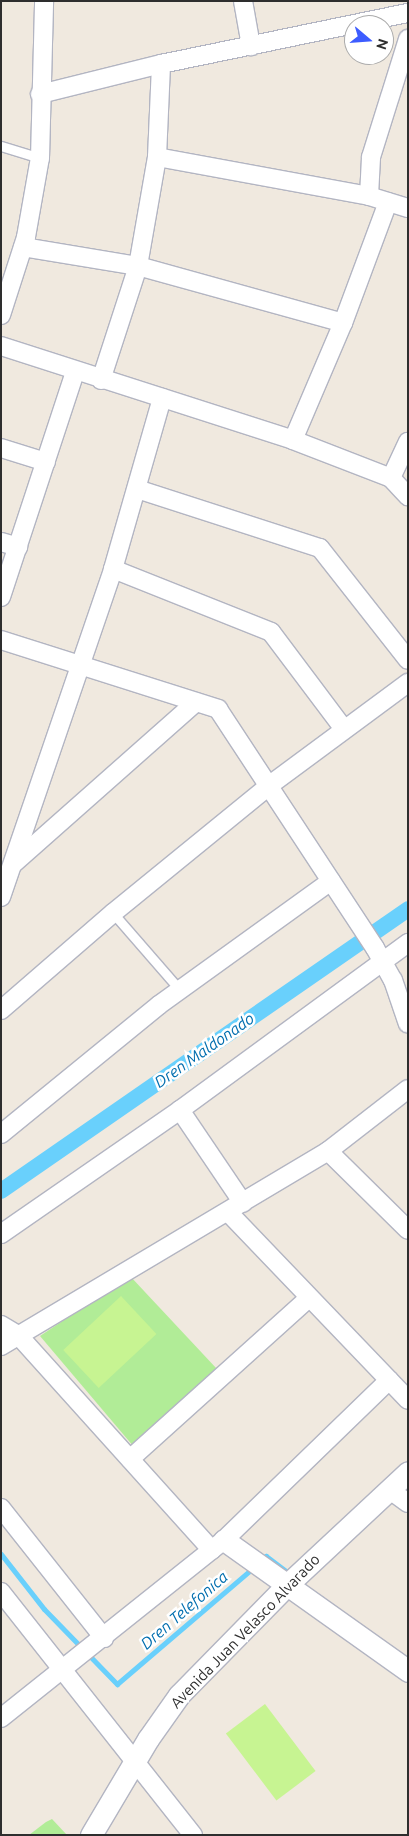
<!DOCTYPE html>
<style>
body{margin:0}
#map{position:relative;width:409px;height:1836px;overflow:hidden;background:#f0e9df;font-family:Ubuntu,sans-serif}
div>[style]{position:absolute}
.green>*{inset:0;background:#b1ec97}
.pitch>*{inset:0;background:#c7f492;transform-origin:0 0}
.stream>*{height:5px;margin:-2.5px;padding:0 2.5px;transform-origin:2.5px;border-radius:2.5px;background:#69d0fc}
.canal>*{height:16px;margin:-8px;padding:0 8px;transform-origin:8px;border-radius:8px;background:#69d0fc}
.roads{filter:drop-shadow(1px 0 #b3b5c2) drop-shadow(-1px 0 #b3b5c2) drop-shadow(0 1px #b3b5c2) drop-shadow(0 -1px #b3b5c2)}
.service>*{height:9px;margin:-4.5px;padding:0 4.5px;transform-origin:4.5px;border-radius:4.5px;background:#fff}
.minor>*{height:18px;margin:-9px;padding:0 9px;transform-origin:9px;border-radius:9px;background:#fff}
.tertiary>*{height:21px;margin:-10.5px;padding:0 10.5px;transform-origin:10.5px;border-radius:10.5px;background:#fff}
span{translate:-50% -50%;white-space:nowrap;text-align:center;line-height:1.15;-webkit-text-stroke:5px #fff;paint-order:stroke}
.street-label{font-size:15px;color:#2e2e2e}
.water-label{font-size:16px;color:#006eaf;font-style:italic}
.frame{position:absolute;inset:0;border:2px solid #2e2e2e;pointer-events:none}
.north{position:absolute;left:344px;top:15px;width:50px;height:50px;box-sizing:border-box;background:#fff;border:1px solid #ababab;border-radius:50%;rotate:108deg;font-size:14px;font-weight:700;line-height:20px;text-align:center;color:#2e2e2e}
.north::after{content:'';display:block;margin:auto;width:18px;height:22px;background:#3d5cff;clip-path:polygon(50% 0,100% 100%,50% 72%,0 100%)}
</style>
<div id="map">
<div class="green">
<i style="clip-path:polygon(130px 1276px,217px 1369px,134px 1447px,40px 1336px)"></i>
<i style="clip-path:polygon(52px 1819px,67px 1835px,29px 1835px,46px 1822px)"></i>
</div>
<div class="pitch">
<i style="left:121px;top:1296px;width:52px;height:79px;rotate:47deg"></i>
<i style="left:265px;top:1704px;width:84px;height:49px;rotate:53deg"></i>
</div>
<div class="stream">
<i style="left:1px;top:1554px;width:70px;rotate:52deg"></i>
<i style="left:44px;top:1609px;width:105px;rotate:45.8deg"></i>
<i style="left:117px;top:1684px;width:180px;rotate:-40.5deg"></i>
<i style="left:260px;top:1561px;width:8px;rotate:-40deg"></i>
<i style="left:266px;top:1556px;width:31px;rotate:37deg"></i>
</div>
<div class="canal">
<i style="left:1px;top:1191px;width:495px;rotate:-34.7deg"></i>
</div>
<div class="roads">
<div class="service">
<i style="left:1px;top:146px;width:41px;rotate:17.1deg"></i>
<i style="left:113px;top:913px;width:102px;rotate:49deg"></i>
</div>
<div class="minor">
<i style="left:243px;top:1px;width:46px;rotate:79.9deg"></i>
<i style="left:40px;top:94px;width:125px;rotate:-13.9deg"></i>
<i style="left:161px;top:64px;width:252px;rotate:-11.7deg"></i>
<i style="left:157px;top:157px;width:216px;rotate:10.4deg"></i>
<i style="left:369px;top:196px;width:41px;rotate:17.1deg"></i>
<i style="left:369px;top:196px;width:39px;rotate:-87deg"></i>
<i style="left:371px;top:157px;width:124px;rotate:-72.6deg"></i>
<i style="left:23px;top:247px;width:117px;rotate:9.4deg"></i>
<i style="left:138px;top:266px;width:213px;rotate:15.5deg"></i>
<i style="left:1px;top:315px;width:82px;rotate:-72.2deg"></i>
<i style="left:26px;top:237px;width:80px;rotate:-80deg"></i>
<i style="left:40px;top:158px;width:157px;rotate:-88.5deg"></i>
<i style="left:1px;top:346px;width:307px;rotate:17.8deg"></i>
<i style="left:293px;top:440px;width:105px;rotate:21.2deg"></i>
<i style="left:391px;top:478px;width:25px;rotate:47deg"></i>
<i style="left:101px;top:380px;width:120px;rotate:-72deg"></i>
<i style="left:138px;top:266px;width:111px;rotate:-80.1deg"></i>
<i style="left:157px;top:157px;width:93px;rotate:-87.5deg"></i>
<i style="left:293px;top:440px;width:127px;rotate:-66.9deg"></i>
<i style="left:343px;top:323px;width:129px;rotate:-69.6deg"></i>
<i style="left:1px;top:448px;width:47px;rotate:17.3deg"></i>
<i style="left:391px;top:478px;width:40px;rotate:-65deg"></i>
<i style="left:137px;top:489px;width:192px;rotate:17.9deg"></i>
<i style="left:320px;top:548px;width:142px;rotate:51.8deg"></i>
<i style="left:1px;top:542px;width:18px;rotate:16deg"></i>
<i style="left:113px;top:569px;width:170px;rotate:21.7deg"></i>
<i style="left:271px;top:632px;width:120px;rotate:53.1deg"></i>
<i style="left:1px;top:597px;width:237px;rotate:-71.8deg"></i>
<i style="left:1px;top:640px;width:228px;rotate:17.6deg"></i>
<i style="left:218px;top:709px;width:286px;rotate:56.7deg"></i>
<i style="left:375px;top:948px;width:37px;rotate:61deg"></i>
<i style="left:393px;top:980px;width:46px;rotate:71.2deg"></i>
<i style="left:13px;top:864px;width:244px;rotate:-41.5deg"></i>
<i style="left:1px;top:897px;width:347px;rotate:-71.1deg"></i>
<i style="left:113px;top:569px;width:178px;rotate:-74deg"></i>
<i style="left:1px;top:1010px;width:148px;rotate:-40.9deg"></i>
<i style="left:113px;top:913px;width:203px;rotate:-39.2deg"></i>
<i style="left:270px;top:785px;width:172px;rotate:-36.5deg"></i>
<i style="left:180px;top:1110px;width:112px;rotate:55.9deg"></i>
<i style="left:1px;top:1134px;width:204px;rotate:-39.2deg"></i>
<i style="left:159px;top:1005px;width:212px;rotate:-35.8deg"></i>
<i style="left:328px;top:1151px;width:112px;rotate:44.6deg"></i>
<i style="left:228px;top:1212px;width:260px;rotate:46.2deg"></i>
<i style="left:1px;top:1234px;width:218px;rotate:-34.7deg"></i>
<i style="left:180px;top:1110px;width:283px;rotate:-36.2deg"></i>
<i style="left:1px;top:1325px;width:21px;rotate:31deg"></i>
<i style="left:19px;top:1336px;width:288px;rotate:48deg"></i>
<i style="left:1px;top:1346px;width:381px;rotate:-30.8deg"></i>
<i style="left:328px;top:1151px;width:101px;rotate:-37.8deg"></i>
<i style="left:130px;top:1459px;width:239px;rotate:-42deg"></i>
<i style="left:390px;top:1490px;width:22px;rotate:36deg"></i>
<i style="left:1px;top:1508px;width:166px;rotate:51.6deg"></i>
<i style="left:1px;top:1592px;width:310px;rotate:51.7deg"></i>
<i style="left:1px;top:1718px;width:285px;rotate:-38.6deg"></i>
<i style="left:224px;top:1540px;width:230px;rotate:-44.1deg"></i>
</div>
<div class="tertiary">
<i style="left:224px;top:1540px;width:226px;rotate:35.4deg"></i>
<i style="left:91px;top:1835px;width:112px;rotate:-59.3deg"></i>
<i style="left:148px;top:1739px;width:54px;rotate:-54.8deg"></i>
<i style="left:179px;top:1695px;width:156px;rotate:-45.5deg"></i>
<i style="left:288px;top:1584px;width:164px;rotate:-43deg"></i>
</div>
</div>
<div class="street-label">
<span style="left:245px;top:1631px;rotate:-46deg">Avenida Juan Velasco Alvarado</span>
</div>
<div class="water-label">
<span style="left:204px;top:1050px;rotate:-35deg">Dren Maldonado</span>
<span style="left:184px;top:1610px;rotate:-41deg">Dren Telefonica</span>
</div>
<div class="frame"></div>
<div class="north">N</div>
</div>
